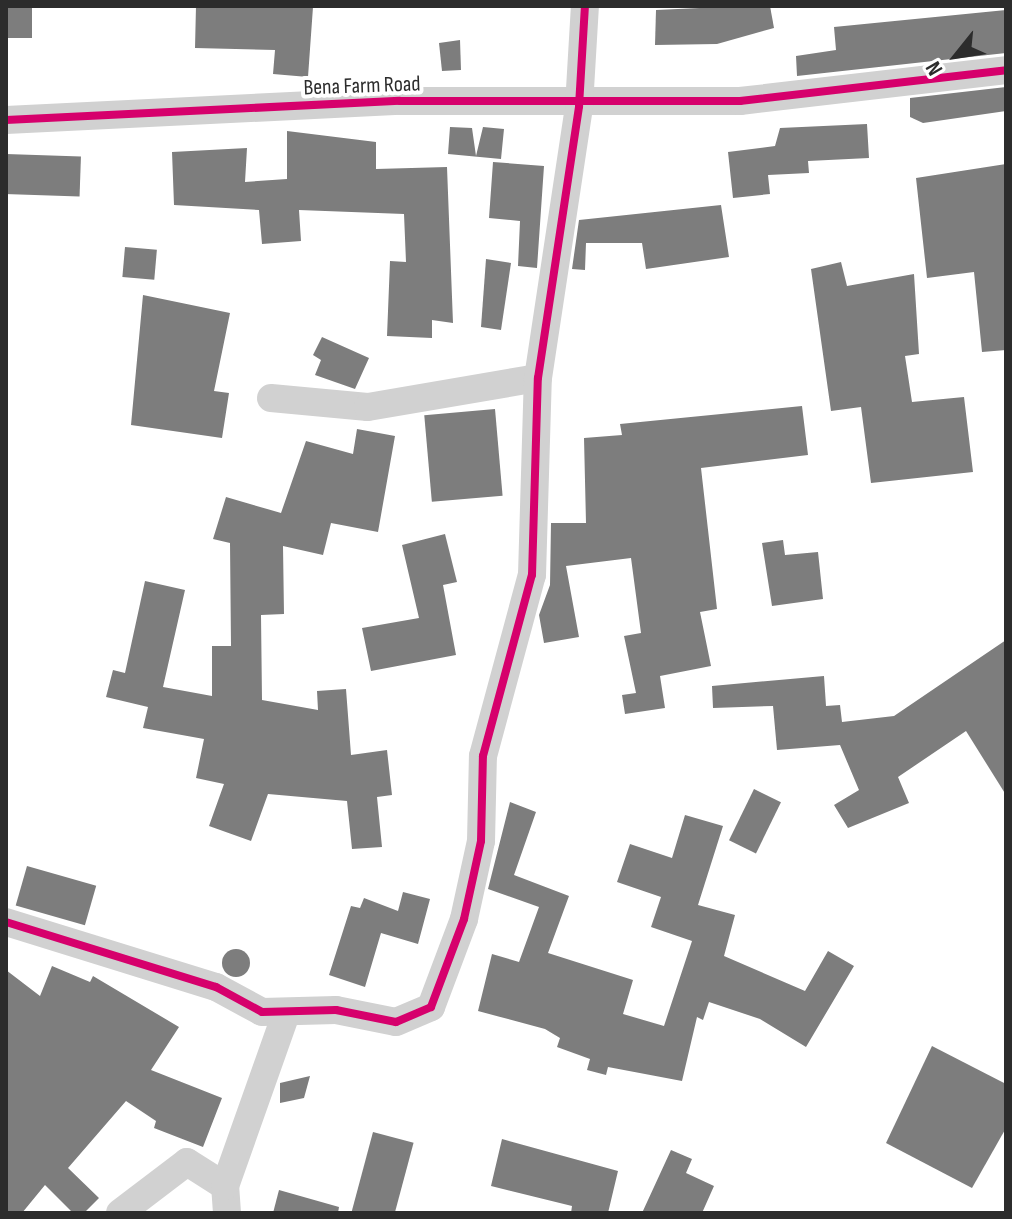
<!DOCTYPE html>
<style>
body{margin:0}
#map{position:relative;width:1012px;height:1219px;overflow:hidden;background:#fff;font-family:"Sofia Sans Condensed",sans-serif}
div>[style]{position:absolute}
.building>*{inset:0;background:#7d7d7d;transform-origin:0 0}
.round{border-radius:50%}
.street>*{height:28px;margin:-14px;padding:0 14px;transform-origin:14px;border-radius:14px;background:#d1d1d1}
.cycleway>*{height:8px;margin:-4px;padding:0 4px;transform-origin:4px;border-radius:4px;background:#d6006c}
span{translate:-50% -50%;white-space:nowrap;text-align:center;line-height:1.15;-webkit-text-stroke:8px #fff;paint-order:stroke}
.street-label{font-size:22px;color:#2c2c2c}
.frame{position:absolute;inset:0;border:8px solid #2c2c2c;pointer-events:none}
.north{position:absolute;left:916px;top:16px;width:80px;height:80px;-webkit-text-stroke:6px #fff;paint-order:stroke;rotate:240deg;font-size:22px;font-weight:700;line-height:32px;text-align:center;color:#2c2c2c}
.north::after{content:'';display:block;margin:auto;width:28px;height:36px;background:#2c2c2c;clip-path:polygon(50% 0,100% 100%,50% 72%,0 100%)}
</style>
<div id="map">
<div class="building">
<i style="left:6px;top:6px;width:26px;height:32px"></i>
<i style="clip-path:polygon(196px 6px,313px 7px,308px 77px,273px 74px,275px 50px,195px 48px)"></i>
<i style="clip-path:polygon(743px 6px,770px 6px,774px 28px,717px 44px,655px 45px,656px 10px)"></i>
<i style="clip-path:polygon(1006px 10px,1006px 53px,797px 76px,796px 56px,836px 50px,834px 27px)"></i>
<i style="clip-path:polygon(460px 40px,461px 70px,442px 71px,439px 43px)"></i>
<i style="clip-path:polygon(1006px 87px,1006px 111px,923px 123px,910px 117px,910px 98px)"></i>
<i style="clip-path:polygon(867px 124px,869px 158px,808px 161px,809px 173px,768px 175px,770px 194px,733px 198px,728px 152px,775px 146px,780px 128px)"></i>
<i style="clip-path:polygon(450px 127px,472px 128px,476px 156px,483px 127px,504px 129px,501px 159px,448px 154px)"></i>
<i style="clip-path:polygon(287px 131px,376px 142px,376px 169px,447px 167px,453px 323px,432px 320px,432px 338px,387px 336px,390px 261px,406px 262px,404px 214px,299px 210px,301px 241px,262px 244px,259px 210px,174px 205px,172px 152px,247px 148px,245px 182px,287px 179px)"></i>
<i style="left:6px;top:154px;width:75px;height:40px;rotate:2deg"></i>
<i style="clip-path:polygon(493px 162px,544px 166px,537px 268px,518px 266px,520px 221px,489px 218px)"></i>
<i style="clip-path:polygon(1006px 164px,1006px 350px,982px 352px,974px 272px,927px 278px,916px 178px)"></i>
<i style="clip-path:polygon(721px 205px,729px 257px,646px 269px,642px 243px,586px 243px,585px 270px,572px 269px,579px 220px)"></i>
<i style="left:125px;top:247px;width:32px;height:30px;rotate:5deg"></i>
<i style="clip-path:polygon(486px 259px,511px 263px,501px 330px,481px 327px)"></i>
<i style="clip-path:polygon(841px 262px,847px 286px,914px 274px,919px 354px,905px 356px,912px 402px,964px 397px,973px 472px,871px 483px,861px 407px,831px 411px,811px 269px)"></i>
<i style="clip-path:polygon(143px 295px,230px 313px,214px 391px,229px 393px,222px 438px,131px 425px)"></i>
<i style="clip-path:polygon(322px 337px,369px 358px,355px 389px,315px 375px,321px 360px,313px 355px)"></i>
<i style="clip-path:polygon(802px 406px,808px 455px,701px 468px,717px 609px,700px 612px,711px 666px,660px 676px,665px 708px,625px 714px,622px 695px,636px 693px,624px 636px,641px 633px,631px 558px,566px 566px,579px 637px,544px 643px,539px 615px,550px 585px,551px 523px,586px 523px,584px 438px,622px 435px,620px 424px)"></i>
<i style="left:495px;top:409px;width:87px;height:71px;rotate:85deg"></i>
<i style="clip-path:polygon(357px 429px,395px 436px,378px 532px,331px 523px,323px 555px,283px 546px,284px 614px,261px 615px,262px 700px,318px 710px,317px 691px,346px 689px,351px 755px,387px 750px,392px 795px,377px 797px,382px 847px,352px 849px,347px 801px,268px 794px,251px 841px,209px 826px,224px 784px,196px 778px,204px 739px,143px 728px,148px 707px,106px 697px,113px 670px,125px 673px,145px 581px,185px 590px,163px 687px,212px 696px,212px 646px,231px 646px,230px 543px,213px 539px,226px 497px,281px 513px,306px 441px,353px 454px)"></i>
<i style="clip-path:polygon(445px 534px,457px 582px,443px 585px,456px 655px,371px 671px,362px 628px,419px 618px,402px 545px)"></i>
<i style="clip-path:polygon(783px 540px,785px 555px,818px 552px,823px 599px,772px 606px,762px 543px)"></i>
<i style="clip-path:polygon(1006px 640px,1006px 795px,966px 731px,898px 777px,909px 803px,848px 828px,834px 805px,859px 790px,840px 745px,777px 750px,773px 706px,713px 708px,712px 686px,824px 676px,826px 706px,840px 705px,842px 722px,894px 716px)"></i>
<i style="left:754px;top:789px;width:30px;height:57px;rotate:26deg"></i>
<i style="clip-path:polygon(510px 802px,536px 812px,514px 875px,569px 896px,548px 953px,633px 980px,623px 1014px,664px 1026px,692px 941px,651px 927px,661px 897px,617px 882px,630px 844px,672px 858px,685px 815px,723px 826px,698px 905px,735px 915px,724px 956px,805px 991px,828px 951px,854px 966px,806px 1047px,760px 1019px,709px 1002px,703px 1020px,697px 1017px,682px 1081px,608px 1067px,606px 1075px,587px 1070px,590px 1059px,557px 1047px,560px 1038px,545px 1029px,478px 1011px,492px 954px,519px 962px,539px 907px,488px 889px)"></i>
<i style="left:27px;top:866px;width:72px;height:41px;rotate:16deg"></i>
<i style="clip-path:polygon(403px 892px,430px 899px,418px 944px,381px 933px,365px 987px,329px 975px,351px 906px,360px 908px,364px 898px,398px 911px)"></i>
<i class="round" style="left:222px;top:949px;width:28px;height:28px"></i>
<i style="clip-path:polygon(52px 966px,90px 982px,93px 976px,179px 1027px,151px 1070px,222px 1098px,203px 1147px,154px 1128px,156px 1121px,126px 1101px,68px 1168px,99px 1198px,84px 1213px,73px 1213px,45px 1185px,22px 1213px,6px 1213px,6px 970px,40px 996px)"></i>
<i style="clip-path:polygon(932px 1046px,1006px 1084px,1006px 1128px,972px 1188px,886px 1143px)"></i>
<i style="clip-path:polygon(310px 1076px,304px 1098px,280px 1103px,280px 1083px)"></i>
<i style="left:373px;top:1132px;width:42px;height:84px;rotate:15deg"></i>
<i style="clip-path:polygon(502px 1139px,618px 1171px,608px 1213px,571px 1213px,572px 1206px,491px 1186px)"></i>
<i style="clip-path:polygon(671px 1150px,692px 1159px,686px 1173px,714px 1186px,702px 1213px,642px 1213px)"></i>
<i style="clip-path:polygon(279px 1190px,339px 1207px,338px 1213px,273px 1213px)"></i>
</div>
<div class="street">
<i style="left:6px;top:120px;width:394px;rotate:-2.8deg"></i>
<i style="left:400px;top:101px;width:340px"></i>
<i style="left:740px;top:101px;width:268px;rotate:-6.6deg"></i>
<i style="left:271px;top:398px;width:97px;rotate:5.3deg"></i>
<i style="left:368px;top:407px;width:172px;rotate:-9.7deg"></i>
<i style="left:6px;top:922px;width:220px;rotate:17.2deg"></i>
<i style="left:216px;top:987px;width:52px;rotate:28.5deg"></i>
<i style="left:262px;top:1012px;width:74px;rotate:-1.5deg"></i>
<i style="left:336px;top:1010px;width:61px;rotate:11.3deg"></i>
<i style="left:396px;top:1022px;width:38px;rotate:-23deg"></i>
<i style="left:431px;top:1007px;width:94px;rotate:-69.4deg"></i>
<i style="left:464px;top:919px;width:80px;rotate:-77.7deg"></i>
<i style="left:481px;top:841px;width:85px;rotate:-88.7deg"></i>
<i style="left:483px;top:756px;width:188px;rotate:-74.9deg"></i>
<i style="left:532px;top:575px;width:197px;rotate:-88.3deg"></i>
<i style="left:538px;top:378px;width:275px;rotate:-81.4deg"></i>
<i style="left:579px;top:106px;width:100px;rotate:-86.6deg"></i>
<i style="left:120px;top:1213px;width:84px;rotate:-37.3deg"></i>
<i style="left:187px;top:1162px;width:45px;rotate:32.3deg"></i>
<i style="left:227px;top:1213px;width:27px;rotate:-94deg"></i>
<i style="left:225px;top:1186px;width:182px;rotate:-70.5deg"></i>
</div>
<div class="cycleway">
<i style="left:6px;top:120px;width:394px;rotate:-2.8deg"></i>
<i style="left:400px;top:101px;width:340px"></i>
<i style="left:740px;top:101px;width:268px;rotate:-6.6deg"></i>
<i style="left:6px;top:922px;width:220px;rotate:17.2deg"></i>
<i style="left:216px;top:987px;width:52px;rotate:28.5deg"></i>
<i style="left:262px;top:1012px;width:74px;rotate:-1.5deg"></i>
<i style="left:336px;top:1010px;width:61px;rotate:11.3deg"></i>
<i style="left:396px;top:1022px;width:38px;rotate:-23deg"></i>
<i style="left:431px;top:1007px;width:94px;rotate:-69.4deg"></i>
<i style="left:464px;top:919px;width:80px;rotate:-77.7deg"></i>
<i style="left:481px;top:841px;width:85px;rotate:-88.7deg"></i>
<i style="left:483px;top:756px;width:188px;rotate:-74.9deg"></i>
<i style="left:532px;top:575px;width:197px;rotate:-88.3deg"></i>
<i style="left:538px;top:378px;width:275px;rotate:-81.4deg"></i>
<i style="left:579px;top:106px;width:100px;rotate:-86.6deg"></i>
</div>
<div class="street-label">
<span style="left:362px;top:86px;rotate:-2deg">Bena Farm Road</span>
</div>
<div class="frame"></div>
<div class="north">N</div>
</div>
